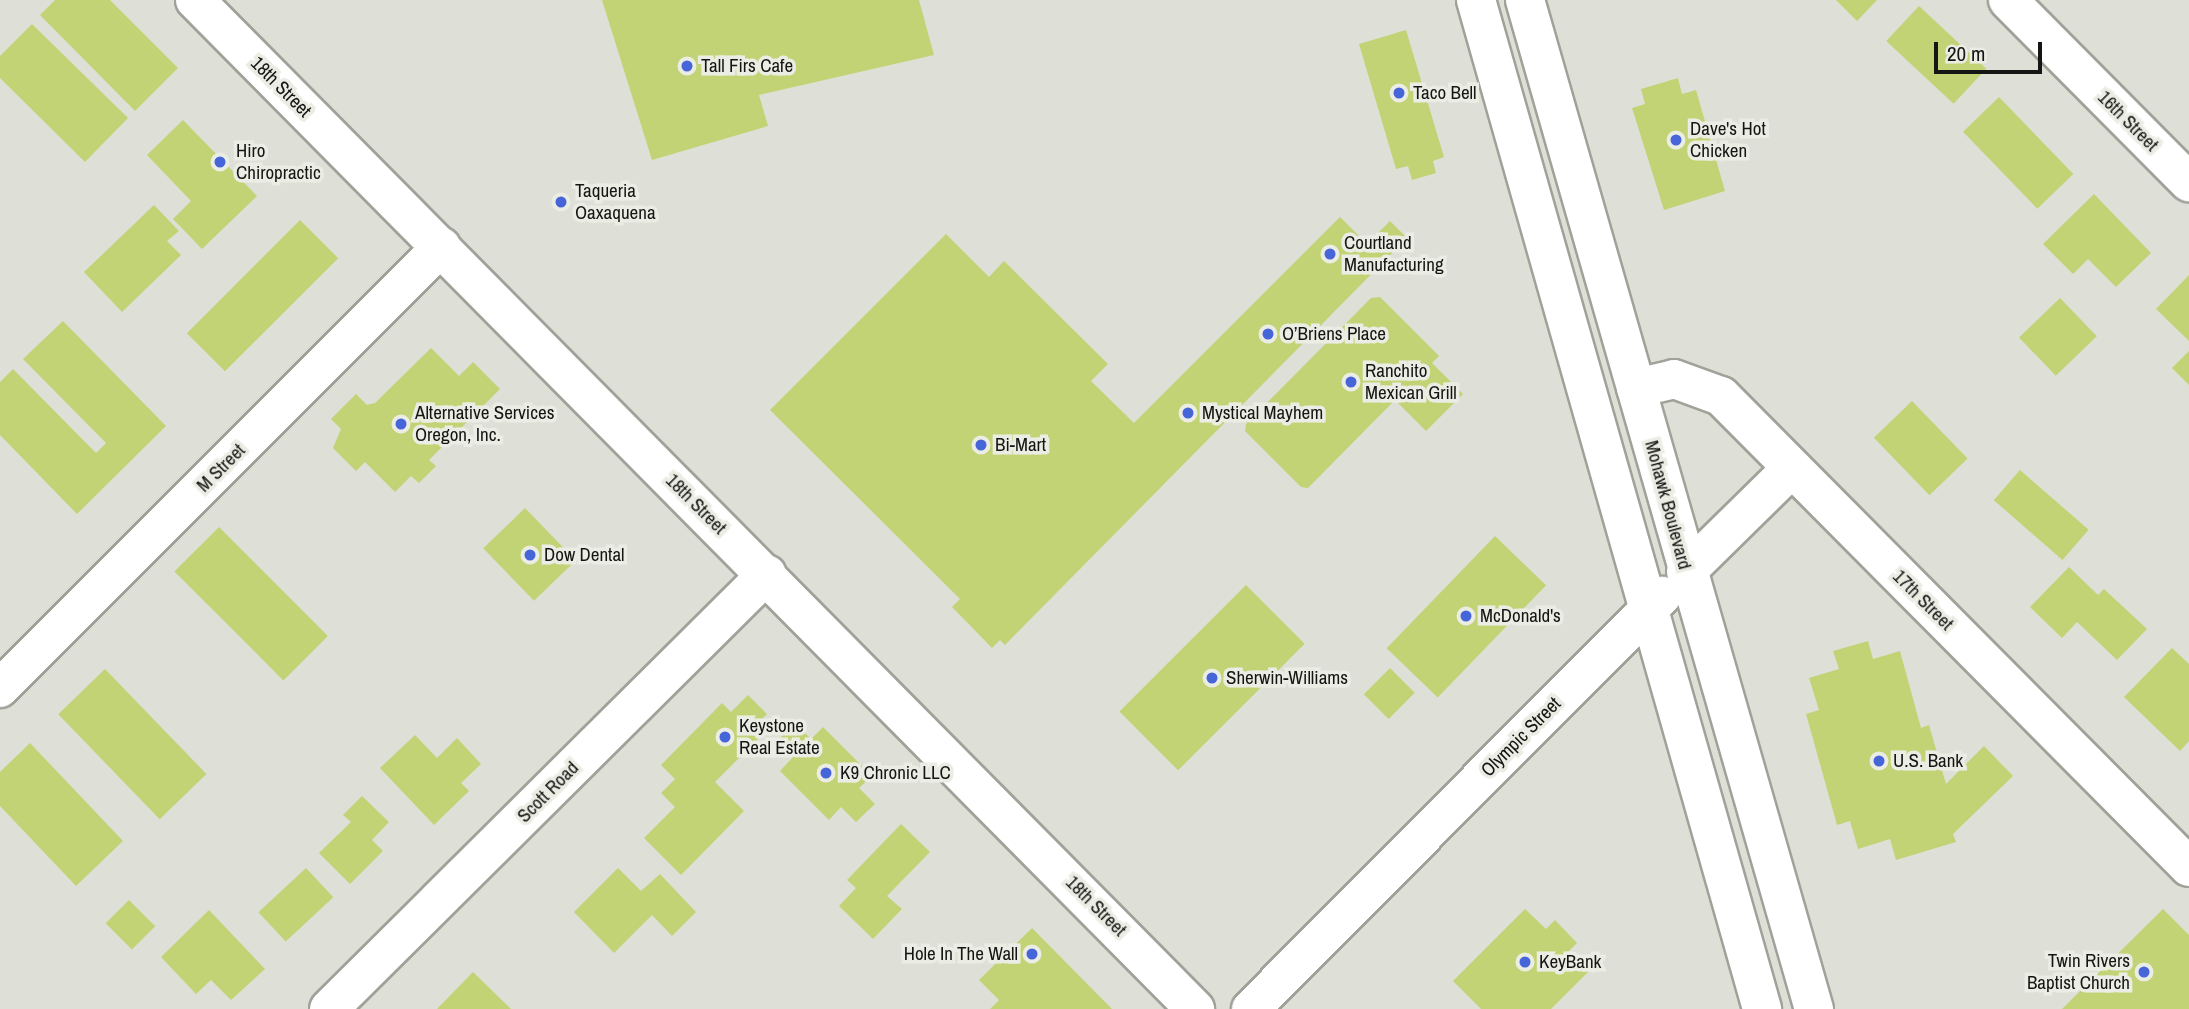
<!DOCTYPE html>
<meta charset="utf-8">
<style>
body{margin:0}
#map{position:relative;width:2189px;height:1009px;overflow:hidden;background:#dee0d7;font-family:"Archivo Narrow",sans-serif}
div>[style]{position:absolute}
.building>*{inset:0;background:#c1d374;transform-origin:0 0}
.roads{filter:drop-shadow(2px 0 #a0a299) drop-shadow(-2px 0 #a0a299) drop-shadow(0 2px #a0a299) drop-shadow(0 -2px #a0a299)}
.street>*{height:38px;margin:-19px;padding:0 19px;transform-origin:19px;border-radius:19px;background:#fff}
.secondary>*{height:38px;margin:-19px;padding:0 19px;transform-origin:19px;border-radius:19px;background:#fff}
.dots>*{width:19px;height:19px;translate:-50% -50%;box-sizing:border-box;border:4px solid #ebede4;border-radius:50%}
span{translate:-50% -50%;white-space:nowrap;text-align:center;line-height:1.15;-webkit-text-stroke:7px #ebede4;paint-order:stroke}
.poi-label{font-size:19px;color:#151613}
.left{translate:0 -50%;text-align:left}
.right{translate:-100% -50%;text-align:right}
.street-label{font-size:19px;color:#151613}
.scale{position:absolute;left:1934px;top:42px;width:108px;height:32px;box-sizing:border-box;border:4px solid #151613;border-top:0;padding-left:9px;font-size:21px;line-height:24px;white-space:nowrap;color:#151613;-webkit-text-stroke:5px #ebede4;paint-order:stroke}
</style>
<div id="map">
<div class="building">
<i style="clip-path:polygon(55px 0,110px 0,178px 68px,135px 111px,40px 15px)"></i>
<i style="clip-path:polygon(602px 0,919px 0,934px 55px,759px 95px,768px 126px,652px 160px)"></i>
<i style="clip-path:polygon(1836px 0,1877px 0,1857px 21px)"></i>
<i style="left:1919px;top:6px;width:92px;height:48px;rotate:43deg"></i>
<i style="clip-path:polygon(32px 24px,128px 118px,85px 162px,0 78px,0 56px)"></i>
<i style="clip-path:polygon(1406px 30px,1444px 157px,1433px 161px,1436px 173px,1412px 180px,1408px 166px,1396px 169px,1359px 44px)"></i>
<i style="clip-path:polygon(1678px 78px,1682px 94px,1696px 90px,1725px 191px,1664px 210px,1632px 108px,1645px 104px,1641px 89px)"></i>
<i style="left:1999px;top:97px;width:107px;height:50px;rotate:46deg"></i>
<i style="clip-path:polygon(183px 120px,257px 196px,202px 249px,173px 219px,191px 201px,147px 155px)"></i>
<i style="clip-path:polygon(2094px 194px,2151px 253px,2116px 287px,2088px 259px,2073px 274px,2043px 244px)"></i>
<i style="clip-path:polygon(154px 205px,179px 231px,167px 241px,181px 255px,122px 312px,84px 272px)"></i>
<i style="clip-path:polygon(1340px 217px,1367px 244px,1390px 221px,1407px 238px,1005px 645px,1000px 640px,992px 648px,952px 607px,960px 599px,770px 410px,946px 234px,989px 277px,1004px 261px,1108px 364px,1091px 381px,1134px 423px)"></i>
<i style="left:300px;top:220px;width:54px;height:160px;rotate:45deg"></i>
<i style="clip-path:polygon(2189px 275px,2189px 341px,2156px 309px)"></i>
<i style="clip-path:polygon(1380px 297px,1439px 356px,1432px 363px,1463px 394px,1426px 431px,1395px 400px,1308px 488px,1301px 487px,1245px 431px,1246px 424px,1371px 298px)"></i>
<i style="left:2060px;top:298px;width:53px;height:57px;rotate:46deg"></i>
<i style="clip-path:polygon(63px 321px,166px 426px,77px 514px,0 435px,0 382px,13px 369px,96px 453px,106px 443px,23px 359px)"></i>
<i style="clip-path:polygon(431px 348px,459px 376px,473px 362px,500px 389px,429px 460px,436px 466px,419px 483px,411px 476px,395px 492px,365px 462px,356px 471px,333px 448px,341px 429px,331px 419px,356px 394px,367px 405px,375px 403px)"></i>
<i style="clip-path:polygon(2189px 351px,2189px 385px,2172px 368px)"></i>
<i style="left:1912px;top:401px;width:80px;height:53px;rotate:46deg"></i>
<i style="left:2020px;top:470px;width:91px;height:40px;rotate:41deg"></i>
<i style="left:525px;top:508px;width:73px;height:58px;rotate:46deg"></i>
<i style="left:219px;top:527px;width:154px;height:63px;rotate:45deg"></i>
<i style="left:1495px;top:536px;width:71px;height:156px;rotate:44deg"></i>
<i style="clip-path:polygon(2069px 567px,2098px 595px,2104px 589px,2147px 629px,2117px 660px,2077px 622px,2062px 638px,2030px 607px)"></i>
<i style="left:1246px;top:585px;width:83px;height:179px;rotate:45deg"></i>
<i style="clip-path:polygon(1868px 641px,1873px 659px,1900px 651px,1921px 728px,1929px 725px,1946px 784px,1984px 746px,2013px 776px,1953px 834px,1956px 842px,1896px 860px,1890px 839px,1858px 849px,1850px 821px,1837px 825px,1806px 714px,1819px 710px,1809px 678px,1839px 669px,1833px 651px)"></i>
<i style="clip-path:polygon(2172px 648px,2189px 664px,2189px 741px,2180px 751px,2124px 697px)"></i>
<i style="left:1390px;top:668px;width:35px;height:37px;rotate:45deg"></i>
<i style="left:105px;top:669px;width:146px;height:65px;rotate:46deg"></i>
<i style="clip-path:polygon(748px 695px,767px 714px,750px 731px,758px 739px,715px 782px,744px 811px,681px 875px,644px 838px,675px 807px,661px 793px,675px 779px,661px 765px,722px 703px,731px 712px)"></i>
<i style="clip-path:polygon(795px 723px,811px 739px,823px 727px,872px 776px,859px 788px,875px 804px,856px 822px,841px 807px,829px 820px,780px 771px,793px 757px,777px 741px)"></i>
<i style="clip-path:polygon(415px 735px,437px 758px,457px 738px,481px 764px,461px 783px,469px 791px,434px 825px,380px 768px)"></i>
<i style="clip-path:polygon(30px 743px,123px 841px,76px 886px,0 806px,0 772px)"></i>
<i style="clip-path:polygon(362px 796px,389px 822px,372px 840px,383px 851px,350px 884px,319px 853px,351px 822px,343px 815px)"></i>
<i style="clip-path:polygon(901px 824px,930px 852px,887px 896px,902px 909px,873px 939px,839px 906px,856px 888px,847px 880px)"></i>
<i style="left:306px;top:868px;width:40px;height:65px;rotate:47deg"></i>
<i style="clip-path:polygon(618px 868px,641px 891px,660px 874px,696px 912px,672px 936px,652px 915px,614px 953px,574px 912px)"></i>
<i style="left:129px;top:900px;width:37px;height:33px;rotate:45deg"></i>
<i style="clip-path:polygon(1525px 909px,1546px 929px,1555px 920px,1577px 943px,1568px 952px,1588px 972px,1551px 1009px,1481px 1009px,1453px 981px)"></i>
<i style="clip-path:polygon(2163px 909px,2189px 935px,2189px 1009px,2062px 1009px)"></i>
<i style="clip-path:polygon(209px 910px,265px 969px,231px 1000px,211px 980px,196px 994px,161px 957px)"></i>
<i style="clip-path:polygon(1032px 928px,1112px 1009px,990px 1009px,999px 1000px,979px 980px)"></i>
<i style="clip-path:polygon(473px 972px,511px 1009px,437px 1009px)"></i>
</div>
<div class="roads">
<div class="street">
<i style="left:2008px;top:0;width:257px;rotate:45.2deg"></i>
<i style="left:1636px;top:388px;width:39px;rotate:-13deg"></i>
<i style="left:1674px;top:379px;width:50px;rotate:19.9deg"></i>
<i style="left:1721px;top:396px;width:664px;rotate:45.18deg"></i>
<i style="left:1686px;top:572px;width:148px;rotate:-44.5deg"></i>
<i style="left:0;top:688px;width:624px;rotate:-45deg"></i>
<i style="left:329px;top:1009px;width:617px;rotate:-44.8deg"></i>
</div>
<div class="secondary">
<i style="left:195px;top:0;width:1421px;rotate:45.26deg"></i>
<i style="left:1476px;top:0;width:1049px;rotate:74.17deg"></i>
<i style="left:1525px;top:0;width:1050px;rotate:74.02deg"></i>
<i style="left:1251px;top:1009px;width:583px;rotate:-45.14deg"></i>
</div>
</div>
<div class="dots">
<i style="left:687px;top:66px;background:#4565d8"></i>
<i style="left:1399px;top:93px;background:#4565d8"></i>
<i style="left:1676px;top:140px;background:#4565d8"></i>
<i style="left:220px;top:162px;background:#4565d8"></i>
<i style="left:561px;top:202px;background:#4565d8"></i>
<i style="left:1330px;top:254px;background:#4565d8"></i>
<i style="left:1268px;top:334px;background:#4565d8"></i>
<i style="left:1351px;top:382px;background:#4565d8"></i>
<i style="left:1188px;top:413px;background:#4565d8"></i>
<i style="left:401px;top:424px;background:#4565d8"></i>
<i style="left:981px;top:445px;background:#4565d8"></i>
<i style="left:530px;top:555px;background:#4565d8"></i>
<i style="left:1466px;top:616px;background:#4565d8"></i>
<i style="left:1212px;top:678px;background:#4565d8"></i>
<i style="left:725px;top:737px;background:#4565d8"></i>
<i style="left:1879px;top:761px;background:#4565d8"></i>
<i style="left:826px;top:773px;background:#4565d8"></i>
<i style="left:1032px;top:954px;background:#4565d8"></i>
<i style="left:1525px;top:962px;background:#4565d8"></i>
<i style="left:2144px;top:972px;background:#4565d8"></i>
</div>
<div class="poi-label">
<span class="left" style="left:701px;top:66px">Tall Firs Cafe</span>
<span class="left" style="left:1413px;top:93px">Taco Bell</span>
<span class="left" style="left:1690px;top:140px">Dave's Hot<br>Chicken</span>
<span class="left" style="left:236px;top:162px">Hiro<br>Chiropractic</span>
<span class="left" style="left:575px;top:202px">Taqueria<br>Oaxaquena</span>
<span class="left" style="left:1344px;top:254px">Courtland<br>Manufacturing</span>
<span class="left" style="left:1282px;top:334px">O’Briens Place</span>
<span class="left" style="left:1365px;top:382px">Ranchito<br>Mexican Grill</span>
<span class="left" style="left:415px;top:424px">Alternative Services<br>Oregon, Inc.</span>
<span class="left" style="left:1202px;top:413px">Mystical Mayhem</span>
<span class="left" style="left:995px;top:445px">Bi-Mart</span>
<span class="left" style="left:544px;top:555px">Dow Dental</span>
<span class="left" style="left:1480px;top:616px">McDonald's</span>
<span class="left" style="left:1226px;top:678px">Sherwin-Williams</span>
<span class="left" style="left:739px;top:737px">Keystone<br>Real Estate</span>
<span class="left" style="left:1893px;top:761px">U.S. Bank</span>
<span class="left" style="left:840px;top:773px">K9 Chronic LLC</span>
<span class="right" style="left:1018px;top:954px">Hole In The Wall</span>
<span class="right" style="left:2130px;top:972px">Twin Rivers<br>Baptist Church</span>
<span class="left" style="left:1539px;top:962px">KeyBank</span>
</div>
<div class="street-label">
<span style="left:281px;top:87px;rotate:45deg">18th Street</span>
<span style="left:2128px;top:121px;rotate:45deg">16th Street</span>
<span style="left:221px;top:468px;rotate:-45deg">M Street</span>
<span style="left:696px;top:504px;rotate:45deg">18th Street</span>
<span style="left:1668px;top:505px;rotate:75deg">Mohawk Boulevard</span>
<span style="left:1923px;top:600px;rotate:45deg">17th Street</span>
<span style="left:1521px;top:737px;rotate:-45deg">Olympic Street</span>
<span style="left:548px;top:792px;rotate:-45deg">Scott Road</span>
<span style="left:1096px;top:906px;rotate:45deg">18th Street</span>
</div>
<div class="scale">20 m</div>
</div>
